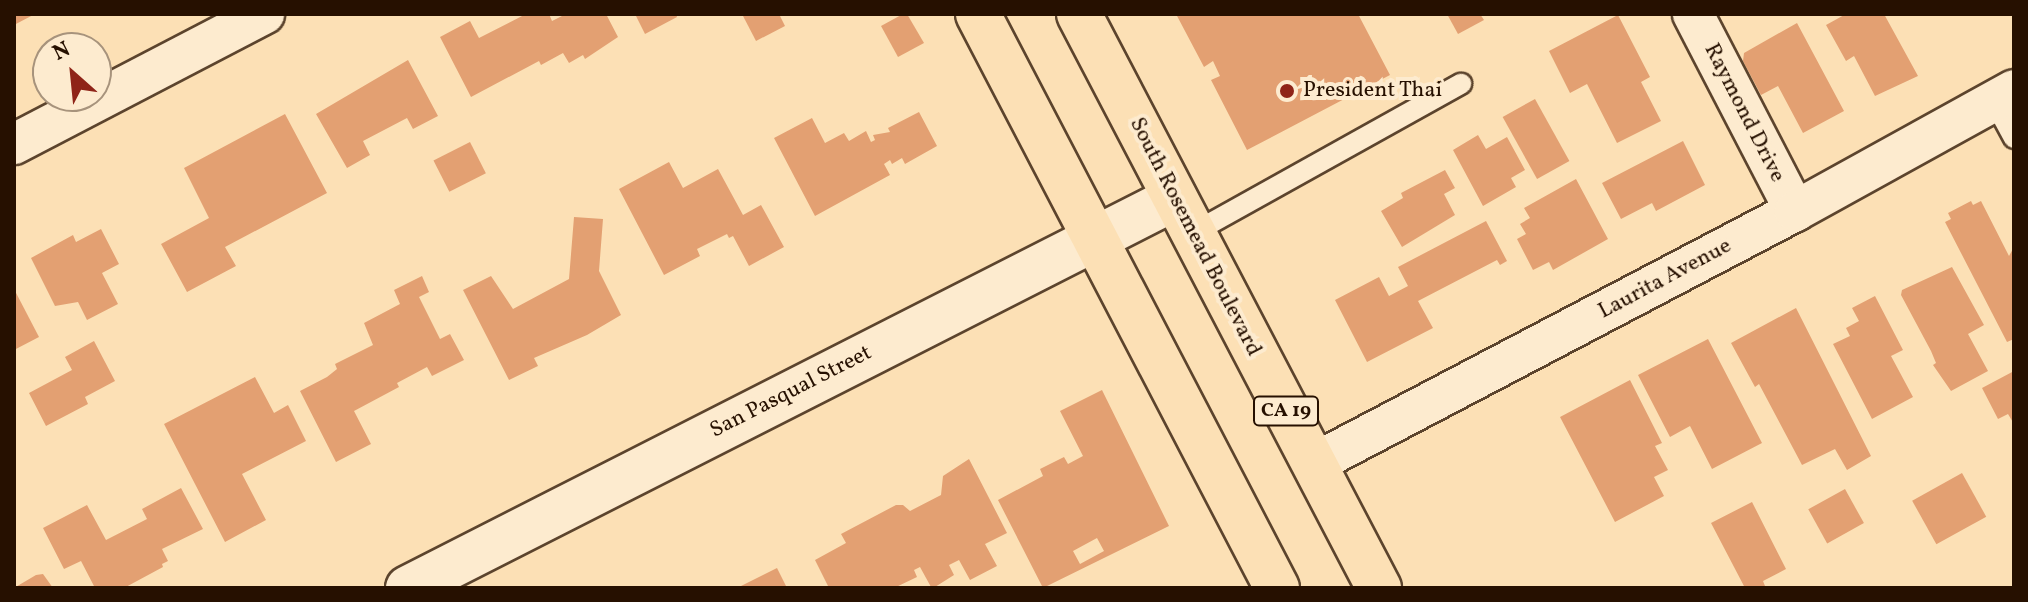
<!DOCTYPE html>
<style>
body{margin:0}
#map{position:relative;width:2028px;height:602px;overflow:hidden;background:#fce0b5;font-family:Vollkorn,serif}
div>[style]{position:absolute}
.building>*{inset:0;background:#e3a072;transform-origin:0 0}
.roads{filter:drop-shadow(2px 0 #5c442d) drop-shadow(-2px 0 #5c442d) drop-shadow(0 2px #5c442d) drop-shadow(0 -2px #5c442d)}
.lane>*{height:20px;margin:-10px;padding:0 10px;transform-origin:10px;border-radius:10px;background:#fdebcf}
.street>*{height:40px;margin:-20px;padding:0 20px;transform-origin:20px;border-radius:20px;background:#fdebcf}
.secondary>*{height:44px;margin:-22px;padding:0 22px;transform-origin:22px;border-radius:22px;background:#fdebcf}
.primary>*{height:44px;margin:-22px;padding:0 22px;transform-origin:22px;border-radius:22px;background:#fce0b5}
.dots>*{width:22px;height:22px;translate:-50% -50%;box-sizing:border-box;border:4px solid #fdebcf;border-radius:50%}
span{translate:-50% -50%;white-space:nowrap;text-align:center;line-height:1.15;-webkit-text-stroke:8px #fdebcf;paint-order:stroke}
.shield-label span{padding:2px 6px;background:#fdebcf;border:2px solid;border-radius:6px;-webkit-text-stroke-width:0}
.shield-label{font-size:20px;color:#261000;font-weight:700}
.poi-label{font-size:22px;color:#261000}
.left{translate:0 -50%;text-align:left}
.street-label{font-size:22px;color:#261000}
.frame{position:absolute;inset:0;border:16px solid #261000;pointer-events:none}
.north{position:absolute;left:32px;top:32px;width:80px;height:80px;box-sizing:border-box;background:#fdebcf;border:2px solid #a7937c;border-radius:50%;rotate:333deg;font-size:22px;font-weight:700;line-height:32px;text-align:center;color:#261000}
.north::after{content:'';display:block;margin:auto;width:28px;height:36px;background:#8f2418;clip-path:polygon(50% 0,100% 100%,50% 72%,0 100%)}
</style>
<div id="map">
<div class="building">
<i style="clip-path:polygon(14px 14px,35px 14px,14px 25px)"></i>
<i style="clip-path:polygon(526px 14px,549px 14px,552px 21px,566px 14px,606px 14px,618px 37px,585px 59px,583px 55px,569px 63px,563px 53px,541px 65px,539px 61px,471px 97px,440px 37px,470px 21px,479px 38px)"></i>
<i style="clip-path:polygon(635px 14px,676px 14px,677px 17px,645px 34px)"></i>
<i style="clip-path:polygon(742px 14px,779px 14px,785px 26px,756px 41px)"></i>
<i style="clip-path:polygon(903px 14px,907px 14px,924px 43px,898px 57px,881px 26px)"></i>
<i style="clip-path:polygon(1176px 14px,1358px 14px,1390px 75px,1247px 150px,1211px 80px,1220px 76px,1213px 61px,1204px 67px)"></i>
<i style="clip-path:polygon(1447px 14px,1480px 14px,1484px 20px,1458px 34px)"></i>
<i style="clip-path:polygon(1846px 14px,1884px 14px,1918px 76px,1875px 96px,1854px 56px,1846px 61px,1826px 25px)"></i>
<i style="clip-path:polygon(1618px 15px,1650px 77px,1641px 82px,1661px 121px,1617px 143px,1587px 84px,1570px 93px,1549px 51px)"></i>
<i style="clip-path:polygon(1797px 23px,1844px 111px,1803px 133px,1778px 86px,1761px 95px,1743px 61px,1744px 53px)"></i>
<i style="clip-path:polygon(408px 60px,438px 116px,413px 129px,407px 118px,363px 141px,370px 155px,347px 168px,316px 114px)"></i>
<i style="left:1535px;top:99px;width:71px;height:37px;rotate:61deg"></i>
<i style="clip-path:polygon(919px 112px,937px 146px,905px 164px,902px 158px,892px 164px,890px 160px,884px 164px,890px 175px,815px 216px,774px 138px,812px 118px,825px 143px,844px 133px,849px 141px,866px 131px,871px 142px,875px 140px,873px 135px,890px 132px,888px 128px)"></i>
<i style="clip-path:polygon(285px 114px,327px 193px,225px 247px,236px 266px,187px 292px,161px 244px,209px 218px,184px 168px)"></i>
<i style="clip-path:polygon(1478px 135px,1486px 149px,1507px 137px,1525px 170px,1511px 178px,1516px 187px,1483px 206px,1453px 150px)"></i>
<i style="clip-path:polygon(1683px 141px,1705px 185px,1656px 211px,1652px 203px,1621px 219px,1602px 183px)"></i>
<i style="left:470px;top:142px;width:35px;height:41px;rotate:63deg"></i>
<i style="clip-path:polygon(669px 162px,683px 188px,718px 169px,743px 215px,761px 205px,784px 247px,749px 266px,733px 236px,729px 238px,727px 234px,697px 249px,700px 256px,664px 275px,619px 189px)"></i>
<i style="clip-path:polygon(1445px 170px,1455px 188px,1444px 194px,1455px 215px,1402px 247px,1381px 211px,1403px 198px,1401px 193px)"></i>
<i style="clip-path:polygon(1576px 179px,1608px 239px,1553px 270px,1549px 262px,1533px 270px,1517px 239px,1526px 234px,1520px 224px,1530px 218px,1524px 208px)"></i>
<i style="clip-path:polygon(1971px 201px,1973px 205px,1981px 201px,2009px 256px,2014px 247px,2014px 339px,2007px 342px,1945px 222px,1951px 219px,1948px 213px)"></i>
<i style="clip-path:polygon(574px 217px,603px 219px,599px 271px,621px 315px,587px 335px,534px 358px,538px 366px,509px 380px,463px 290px,491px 276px,513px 309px,569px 279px)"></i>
<i style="clip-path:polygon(1486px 221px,1507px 261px,1500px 265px,1497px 260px,1418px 301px,1433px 328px,1367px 362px,1335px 300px,1379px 277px,1389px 296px,1408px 286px,1398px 267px)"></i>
<i style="clip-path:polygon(101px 229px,119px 264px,102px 273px,118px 304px,87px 320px,78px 302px,55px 306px,31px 258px,73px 235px,76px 242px)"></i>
<i style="clip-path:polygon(1952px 267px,1984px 325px,1968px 334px,1988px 371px,1951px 391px,1933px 365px,1936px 363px,1931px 351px,1901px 295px,1902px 290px)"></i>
<i style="clip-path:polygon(422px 276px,429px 292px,419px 297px,440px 339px,450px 334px,464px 360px,432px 376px,427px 367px,397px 383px,399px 387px,354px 411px,371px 444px,336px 462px,300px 391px,327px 377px,337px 369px,335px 364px,373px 345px,364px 323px,400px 304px,394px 290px)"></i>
<i style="clip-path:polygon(14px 289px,39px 337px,14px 350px)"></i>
<i style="clip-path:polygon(1875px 296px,1903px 350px,1891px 356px,1913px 397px,1872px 419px,1833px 344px,1850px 336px,1846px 328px,1859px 321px,1852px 308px)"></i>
<i style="clip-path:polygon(1796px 308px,1871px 456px,1847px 470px,1835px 449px,1802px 465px,1759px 384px,1755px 387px,1731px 343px)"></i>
<i style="clip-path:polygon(1708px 339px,1762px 443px,1712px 469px,1690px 426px,1670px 437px,1638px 375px)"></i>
<i style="clip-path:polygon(94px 341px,115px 381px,85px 397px,88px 404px,46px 426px,29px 393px,72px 370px,65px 357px)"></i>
<i style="clip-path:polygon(2014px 371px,2014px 424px,2008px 414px,1998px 419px,1982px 388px)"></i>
<i style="clip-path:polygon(255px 377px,274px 413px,288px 405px,306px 441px,242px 474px,266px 520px,225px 542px,164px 424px)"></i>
<i style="clip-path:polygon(1630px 380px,1662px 443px,1655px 446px,1668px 470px,1654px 477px,1664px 496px,1615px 522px,1560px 417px)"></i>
<i style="clip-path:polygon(evenodd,1102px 390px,1169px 526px,1043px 588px,998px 500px,1043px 476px,1040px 469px,1064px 457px,1068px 464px,1083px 456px,1060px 411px,1102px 390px,1097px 538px,1104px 551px,1080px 564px,1073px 551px,1097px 538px)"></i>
<i style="clip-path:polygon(969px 459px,1007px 533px,985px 544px,997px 566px,970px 580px,959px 560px,949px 565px,954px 575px,935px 587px,931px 587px,920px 567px,914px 570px,917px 577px,894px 588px,829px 588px,815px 560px,846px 543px,841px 534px,896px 505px,903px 505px,910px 511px,941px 495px,943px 476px)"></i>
<i style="left:1962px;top:473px;width:50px;height:57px;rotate:61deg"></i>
<i style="clip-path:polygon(181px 488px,203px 529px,162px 549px,168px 561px,162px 564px,163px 567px,124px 588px,95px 588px,81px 561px,64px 569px,43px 528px,87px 505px,106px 540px,147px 519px,142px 509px)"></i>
<i style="left:1845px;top:489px;width:39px;height:42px;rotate:61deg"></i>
<i style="clip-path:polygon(1752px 502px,1786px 569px,1763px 581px,1765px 586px,1761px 588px,1745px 588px,1711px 523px)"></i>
<i style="clip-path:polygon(777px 568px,787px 588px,737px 588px)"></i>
<i style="clip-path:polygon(43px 574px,53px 588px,14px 588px,36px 575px)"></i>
</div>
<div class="roads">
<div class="lane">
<i style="left:1994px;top:101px;width:42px;rotate:61.6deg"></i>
<i style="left:1193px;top:233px;width:307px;rotate:-29.1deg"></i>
</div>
<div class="street">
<i style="left:1693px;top:14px;width:222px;rotate:62.6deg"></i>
<i style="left:14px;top:144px;width:282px;rotate:-27.5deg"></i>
<i style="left:1313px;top:464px;width:544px;rotate:-27.69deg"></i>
<i style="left:1795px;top:211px;width:250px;rotate:-28.9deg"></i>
</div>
<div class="secondary">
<i style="left:408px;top:588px;width:860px;rotate:-26.95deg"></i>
</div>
<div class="primary">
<i style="left:978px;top:14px;width:647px;rotate:62.48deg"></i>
<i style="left:1079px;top:14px;width:648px;rotate:62.41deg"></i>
</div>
</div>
<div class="dots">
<i style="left:1287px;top:91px;background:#8f2418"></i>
</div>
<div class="shield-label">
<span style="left:1286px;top:411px">CA 19</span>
</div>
<div class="poi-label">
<span class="left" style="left:1303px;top:91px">President Thai</span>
</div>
<div class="street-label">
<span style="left:1744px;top:113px;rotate:63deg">Raymond Drive</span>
<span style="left:1195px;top:237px;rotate:63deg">South Rosemead Boulevard</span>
<span style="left:1665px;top:279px;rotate:-28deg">Laurita Avenue</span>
<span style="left:791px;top:392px;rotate:-27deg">San Pasqual Street</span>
</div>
<div class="frame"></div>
<div class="north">N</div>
</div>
